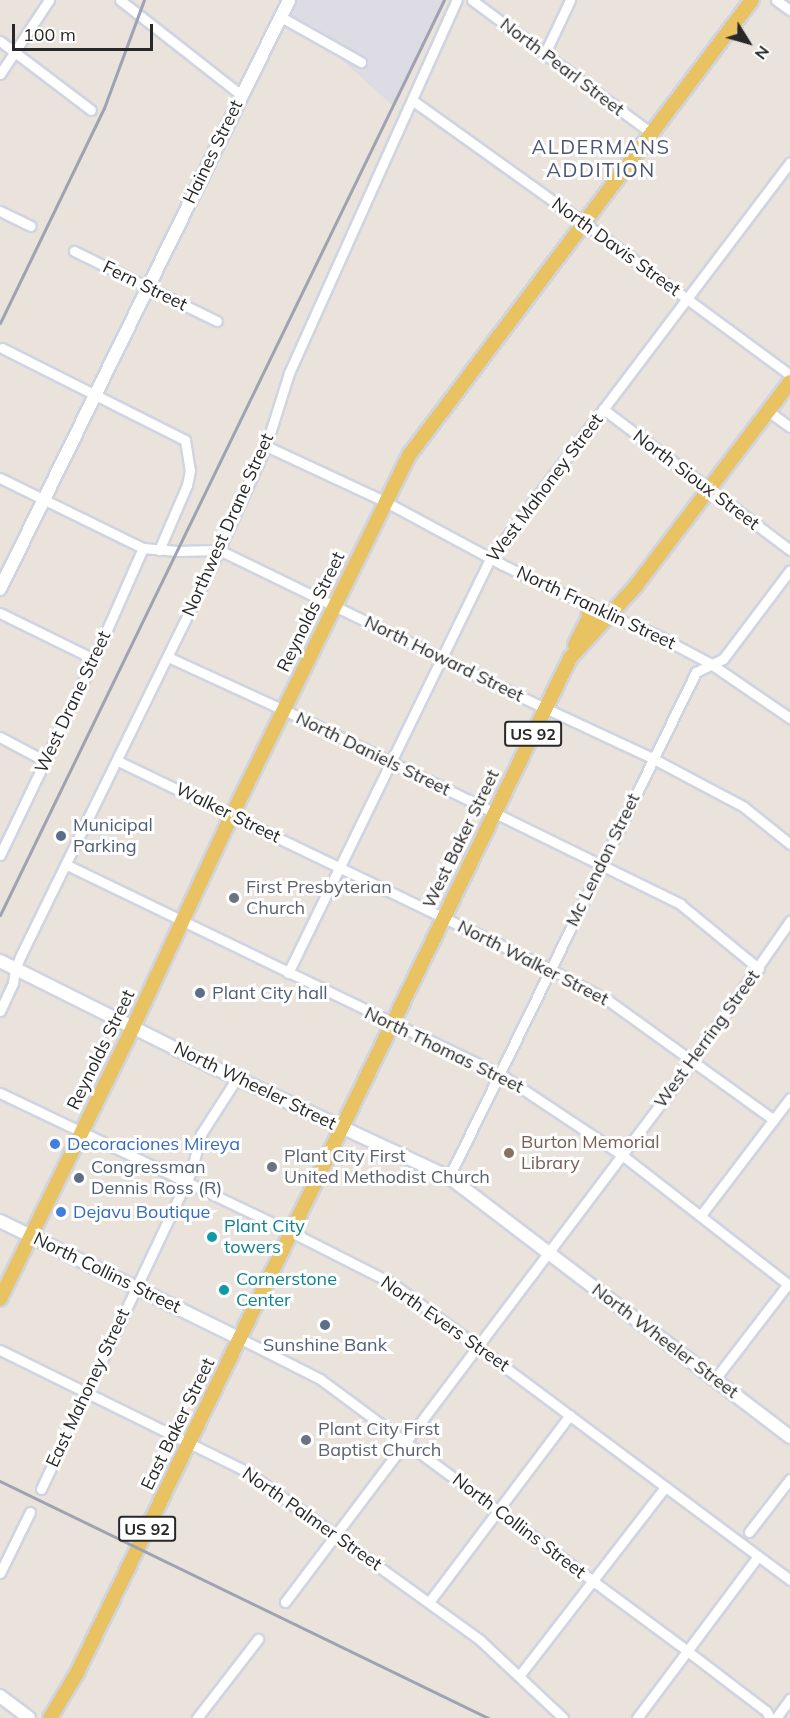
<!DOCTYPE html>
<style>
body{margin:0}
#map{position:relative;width:790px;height:1718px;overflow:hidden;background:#eae3db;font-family:Mulish,sans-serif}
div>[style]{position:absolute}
.industrial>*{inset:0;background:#dddbe3}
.roads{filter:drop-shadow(2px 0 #d0d4e1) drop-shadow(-2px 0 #d0d4e1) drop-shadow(0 2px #d0d4e1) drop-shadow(0 -2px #d0d4e1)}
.street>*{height:9px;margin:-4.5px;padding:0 4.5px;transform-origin:4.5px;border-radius:4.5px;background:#fff}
.secondary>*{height:12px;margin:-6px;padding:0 6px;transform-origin:6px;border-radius:6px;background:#fff}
.primary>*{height:14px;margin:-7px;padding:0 7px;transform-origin:7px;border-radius:7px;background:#e9c361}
.rail>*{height:3px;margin:-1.5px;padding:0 1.5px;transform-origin:1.5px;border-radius:1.5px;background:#9ea2b2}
.dots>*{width:16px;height:16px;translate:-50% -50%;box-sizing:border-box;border:3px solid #fff;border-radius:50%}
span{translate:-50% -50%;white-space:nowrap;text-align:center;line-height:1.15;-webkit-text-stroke:6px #fff;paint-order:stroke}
.shield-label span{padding:2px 4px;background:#fff;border:2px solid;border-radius:4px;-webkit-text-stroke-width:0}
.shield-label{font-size:16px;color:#282828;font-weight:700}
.street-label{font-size:18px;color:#282828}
.service-label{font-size:18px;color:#4e5e75}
.left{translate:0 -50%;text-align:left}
.worship-label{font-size:18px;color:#5b616d}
.education-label{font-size:18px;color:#785e54}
.shop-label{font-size:18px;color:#366cbe}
.culture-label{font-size:18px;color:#0d838f}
.neighbourhood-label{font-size:20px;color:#4b5576;letter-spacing:1.5px}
.north{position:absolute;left:718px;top:12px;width:60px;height:60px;-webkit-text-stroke:4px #fff;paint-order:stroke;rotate:127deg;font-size:16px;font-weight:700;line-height:24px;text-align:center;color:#282828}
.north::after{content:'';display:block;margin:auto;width:21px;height:27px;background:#282828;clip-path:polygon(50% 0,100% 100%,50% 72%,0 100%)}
.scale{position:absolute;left:12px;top:24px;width:141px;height:27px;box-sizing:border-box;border:3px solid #282828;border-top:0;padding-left:8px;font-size:18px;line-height:21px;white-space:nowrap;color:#282828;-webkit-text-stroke:4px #fff;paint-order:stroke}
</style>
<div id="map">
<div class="industrial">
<i style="clip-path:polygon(295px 0,443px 0,392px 105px,332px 51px,363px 69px,368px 60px,288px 13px)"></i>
</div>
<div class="roads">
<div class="street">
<i style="left:120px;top:0;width:154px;rotate:38.1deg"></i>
<i style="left:472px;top:0;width:223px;rotate:36.6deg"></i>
<i style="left:776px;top:0;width:17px;rotate:36deg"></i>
<i style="left:281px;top:17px;width:92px;rotate:29.4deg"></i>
<i style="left:0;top:41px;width:114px;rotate:37.2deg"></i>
<i style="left:545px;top:53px;width:59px;rotate:-64.7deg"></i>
<i style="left:0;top:74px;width:89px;rotate:-56.5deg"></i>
<i style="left:412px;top:100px;width:211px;rotate:35.6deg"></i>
<i style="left:584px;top:223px;width:256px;rotate:36.4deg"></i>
<i style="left:0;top:211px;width:34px;rotate:26deg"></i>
<i style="left:74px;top:251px;width:159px;rotate:26.1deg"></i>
<i style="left:2px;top:348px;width:205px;rotate:26.7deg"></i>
<i style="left:185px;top:440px;width:30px;rotate:81deg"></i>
<i style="left:190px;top:470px;width:15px;rotate:101deg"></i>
<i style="left:187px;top:485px;width:71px;rotate:113.3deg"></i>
<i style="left:603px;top:409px;width:234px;rotate:37deg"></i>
<i style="left:768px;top:411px;width:27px;rotate:36deg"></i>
<i style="left:266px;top:446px;width:132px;rotate:25deg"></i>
<i style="left:386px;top:502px;width:131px;rotate:28.3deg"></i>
<i style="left:501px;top:564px;width:118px;rotate:25.7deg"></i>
<i style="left:607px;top:615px;width:49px;rotate:21.4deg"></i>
<i style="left:653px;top:633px;width:66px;rotate:28.1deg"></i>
<i style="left:711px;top:664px;width:96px;rotate:34.4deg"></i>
<i style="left:0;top:478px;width:159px;rotate:26.1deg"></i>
<i style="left:143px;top:548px;width:34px;rotate:5deg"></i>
<i style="left:177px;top:551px;width:42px;rotate:-1.4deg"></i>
<i style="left:219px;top:550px;width:362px;rotate:25.9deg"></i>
<i style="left:545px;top:708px;width:118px;rotate:25deg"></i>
<i style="left:652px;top:758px;width:104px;rotate:28deg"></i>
<i style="left:744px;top:807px;width:59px;rotate:38.8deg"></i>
<i style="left:0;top:613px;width:105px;rotate:26.1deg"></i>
<i style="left:168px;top:657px;width:142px;rotate:24.6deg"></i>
<i style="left:297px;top:716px;width:427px;rotate:26.1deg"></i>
<i style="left:680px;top:904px;width:102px;rotate:39.4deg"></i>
<i style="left:0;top:737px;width:51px;rotate:28.1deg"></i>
<i style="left:118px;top:761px;width:479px;rotate:25.7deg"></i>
<i style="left:550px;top:969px;width:67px;rotate:28.5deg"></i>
<i style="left:609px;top:1001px;width:203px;rotate:35.8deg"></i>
<i style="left:0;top:855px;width:217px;rotate:-64.4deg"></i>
<i style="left:94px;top:659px;width:121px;rotate:-66.2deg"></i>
<i style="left:67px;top:865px;width:481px;rotate:25.8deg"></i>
<i style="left:500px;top:1074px;width:146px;rotate:33.6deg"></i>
<i style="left:622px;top:1155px;width:213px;rotate:37.9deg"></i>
<i style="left:288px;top:973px;width:461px;rotate:-64deg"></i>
<i style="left:490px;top:559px;width:497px;rotate:-52.9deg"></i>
<i style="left:0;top:1011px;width:31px;rotate:-65deg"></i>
<i style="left:13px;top:983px;width:14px;rotate:-82deg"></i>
<i style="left:15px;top:969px;width:15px;rotate:-67deg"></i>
<i style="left:21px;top:955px;width:451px;rotate:-63.9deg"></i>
<i style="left:219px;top:550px;width:114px;rotate:-65.7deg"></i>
<i style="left:266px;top:446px;width:77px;rotate:-72.5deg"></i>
<i style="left:289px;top:373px;width:409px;rotate:-65.8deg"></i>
<i style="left:0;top:1093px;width:322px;rotate:25.5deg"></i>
<i style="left:291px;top:1232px;width:113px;rotate:26.8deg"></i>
<i style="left:392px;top:1283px;width:497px;rotate:36.7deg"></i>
<i style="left:449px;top:1177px;width:562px;rotate:-63.94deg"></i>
<i style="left:696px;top:672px;width:30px;rotate:-26deg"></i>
<i style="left:723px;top:659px;width:111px;rotate:-53deg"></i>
<i style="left:701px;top:1215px;width:147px;rotate:-52.7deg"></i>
<i style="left:239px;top:1338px;width:91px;rotate:26.8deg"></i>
<i style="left:320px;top:1379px;width:455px;rotate:36.5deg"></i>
<i style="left:686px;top:1650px;width:101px;rotate:37.3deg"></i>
<i style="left:766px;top:1711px;width:8px;rotate:60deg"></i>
<i style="left:0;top:1350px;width:274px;rotate:26.2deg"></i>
<i style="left:246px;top:1471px;width:289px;rotate:35.8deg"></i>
<i style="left:480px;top:1640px;width:114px;rotate:43.2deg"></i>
<i style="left:715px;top:1379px;width:120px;rotate:-52.5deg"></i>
<i style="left:41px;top:1489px;width:354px;rotate:-64.7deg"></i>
<i style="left:192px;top:1169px;width:36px;rotate:-76deg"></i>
<i style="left:201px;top:1134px;width:67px;rotate:-57.3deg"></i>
<i style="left:749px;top:1532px;width:67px;rotate:-52.3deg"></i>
<i style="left:0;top:1573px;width:68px;rotate:-63.8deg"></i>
<i style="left:285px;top:1602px;width:666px;rotate:-52.99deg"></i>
<i style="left:686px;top:1070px;width:182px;rotate:-55.1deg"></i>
<i style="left:429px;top:1602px;width:234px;rotate:-53deg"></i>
<i style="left:519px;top:1676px;width:239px;rotate:-52.3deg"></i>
<i style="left:197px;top:1718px;width:100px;rotate:-52.3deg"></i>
<i style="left:637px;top:1718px;width:202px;rotate:-53.2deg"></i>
<i style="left:776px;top:1718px;width:24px;rotate:-54deg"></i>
</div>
<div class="secondary">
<i style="left:0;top:589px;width:656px;rotate:-63.86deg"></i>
<i style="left:0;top:961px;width:240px;rotate:26.5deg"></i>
<i style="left:215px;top:1068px;width:258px;rotate:25deg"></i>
<i style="left:449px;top:1177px;width:429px;rotate:37.3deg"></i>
<i style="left:0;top:1221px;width:266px;rotate:26.1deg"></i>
<i style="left:0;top:1696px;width:36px;rotate:37deg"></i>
</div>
<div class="primary">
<i style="left:575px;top:645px;width:31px;rotate:-63deg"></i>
<i style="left:589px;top:617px;width:11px;rotate:-95deg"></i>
<i style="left:0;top:1299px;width:303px;rotate:-63.9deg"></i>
<i style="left:133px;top:1027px;width:234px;rotate:-65deg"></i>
<i style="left:232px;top:815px;width:402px;rotate:-63.8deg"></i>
<i style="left:410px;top:454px;width:568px;rotate:-53.01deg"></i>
<i style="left:50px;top:1718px;width:52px;rotate:-59deg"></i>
<i style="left:77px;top:1673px;width:1128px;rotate:-64.09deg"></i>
<i style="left:570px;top:658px;width:96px;rotate:-47.5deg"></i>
<i style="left:635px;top:587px;width:257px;rotate:-52.9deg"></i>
</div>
</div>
<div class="rail">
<i style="left:0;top:323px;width:239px;rotate:-64.2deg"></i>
<i style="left:104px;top:108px;width:115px;rotate:-69.7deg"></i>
<i style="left:0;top:915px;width:1017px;rotate:-64.12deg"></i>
<i style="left:0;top:1481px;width:543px;rotate:25.9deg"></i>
</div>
<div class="dots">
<i style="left:61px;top:836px;background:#5c6f8a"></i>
<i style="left:234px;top:898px;background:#6b7280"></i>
<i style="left:200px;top:993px;background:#5c6f8a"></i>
<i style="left:55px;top:1144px;background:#3f7fe0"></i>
<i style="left:509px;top:1153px;background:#8d6e63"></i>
<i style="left:272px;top:1167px;background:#6b7280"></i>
<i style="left:79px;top:1178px;background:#5c6f8a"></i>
<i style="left:61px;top:1212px;background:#3f7fe0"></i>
<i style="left:212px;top:1237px;background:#0f9aa8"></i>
<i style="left:224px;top:1290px;background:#0f9aa8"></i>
<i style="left:325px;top:1325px;background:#5c6f8a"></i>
<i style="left:306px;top:1440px;background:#6b7280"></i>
</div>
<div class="shield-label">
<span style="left:533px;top:734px">US 92</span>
<span style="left:147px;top:1529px">US 92</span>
</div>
<div class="street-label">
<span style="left:562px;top:67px;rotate:37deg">North Pearl Street</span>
<span style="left:213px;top:152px;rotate:-64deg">Haines Street</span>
<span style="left:616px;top:247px;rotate:36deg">North Davis Street</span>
<span style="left:145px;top:286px;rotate:26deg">Fern Street</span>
<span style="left:696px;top:480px;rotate:37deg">North Sioux Street</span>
<span style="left:545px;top:488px;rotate:-53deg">West Mahoney Street</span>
<span style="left:228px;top:525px;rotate:-66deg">Northwest Drane Street</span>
<span style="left:596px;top:608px;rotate:25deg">North Franklin Street</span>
<span style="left:311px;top:612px;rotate:-64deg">Reynolds Street</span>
<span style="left:444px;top:659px;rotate:26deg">North Howard Street</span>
<span style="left:73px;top:702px;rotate:-65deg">West Drane Street</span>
<span style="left:373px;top:754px;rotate:26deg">North Daniels Street</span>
<span style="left:228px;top:813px;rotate:26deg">Walker Street</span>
<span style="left:461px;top:839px;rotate:-64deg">West Baker Street</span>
<span style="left:603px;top:860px;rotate:-64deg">Mc Lendon Street</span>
<span style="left:533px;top:963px;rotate:27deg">North Walker Street</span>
<span style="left:707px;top:1039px;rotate:-54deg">West Herring Street</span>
<span style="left:101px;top:1050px;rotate:-64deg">Reynolds Street</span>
<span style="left:444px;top:1050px;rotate:26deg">North Thomas Street</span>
<span style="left:255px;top:1086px;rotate:26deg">North Wheeler Street</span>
<span style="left:107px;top:1273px;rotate:26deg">North Collins Street</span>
<span style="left:445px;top:1324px;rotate:35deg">North Evers Street</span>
<span style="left:665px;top:1341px;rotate:37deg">North Wheeler Street</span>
<span style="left:88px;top:1388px;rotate:-65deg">East Mahoney Street</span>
<span style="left:178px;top:1424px;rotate:-64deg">East Baker Street</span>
<span style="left:312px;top:1519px;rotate:35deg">North Palmer Street</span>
<span style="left:519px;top:1526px;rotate:37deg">North Collins Street</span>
</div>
<div class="service-label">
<span class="left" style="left:73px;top:836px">Municipal<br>Parking</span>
<span class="left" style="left:212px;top:993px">Plant City hall</span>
<span class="left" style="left:91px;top:1178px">Congressman<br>Dennis Ross (R)</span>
<span style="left:325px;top:1345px">Sunshine Bank</span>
</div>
<div class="worship-label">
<span class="left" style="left:246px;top:898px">First Presbyterian<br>Church</span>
<span class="left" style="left:284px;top:1167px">Plant City First<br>United Methodist Church</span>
<span class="left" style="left:318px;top:1440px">Plant City First<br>Baptist Church</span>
</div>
<div class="education-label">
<span class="left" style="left:521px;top:1153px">Burton Memorial<br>Library</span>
</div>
<div class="shop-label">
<span class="left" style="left:67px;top:1144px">Decoraciones Mireya</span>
<span class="left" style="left:73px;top:1212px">Dejavu Boutique</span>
</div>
<div class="culture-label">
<span class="left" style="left:224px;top:1237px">Plant City<br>towers</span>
<span class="left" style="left:236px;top:1290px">Cornerstone<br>Center</span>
</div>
<div class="neighbourhood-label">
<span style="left:601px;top:158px">ALDERMANS<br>ADDITION</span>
</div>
<div class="north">N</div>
<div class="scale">100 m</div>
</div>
